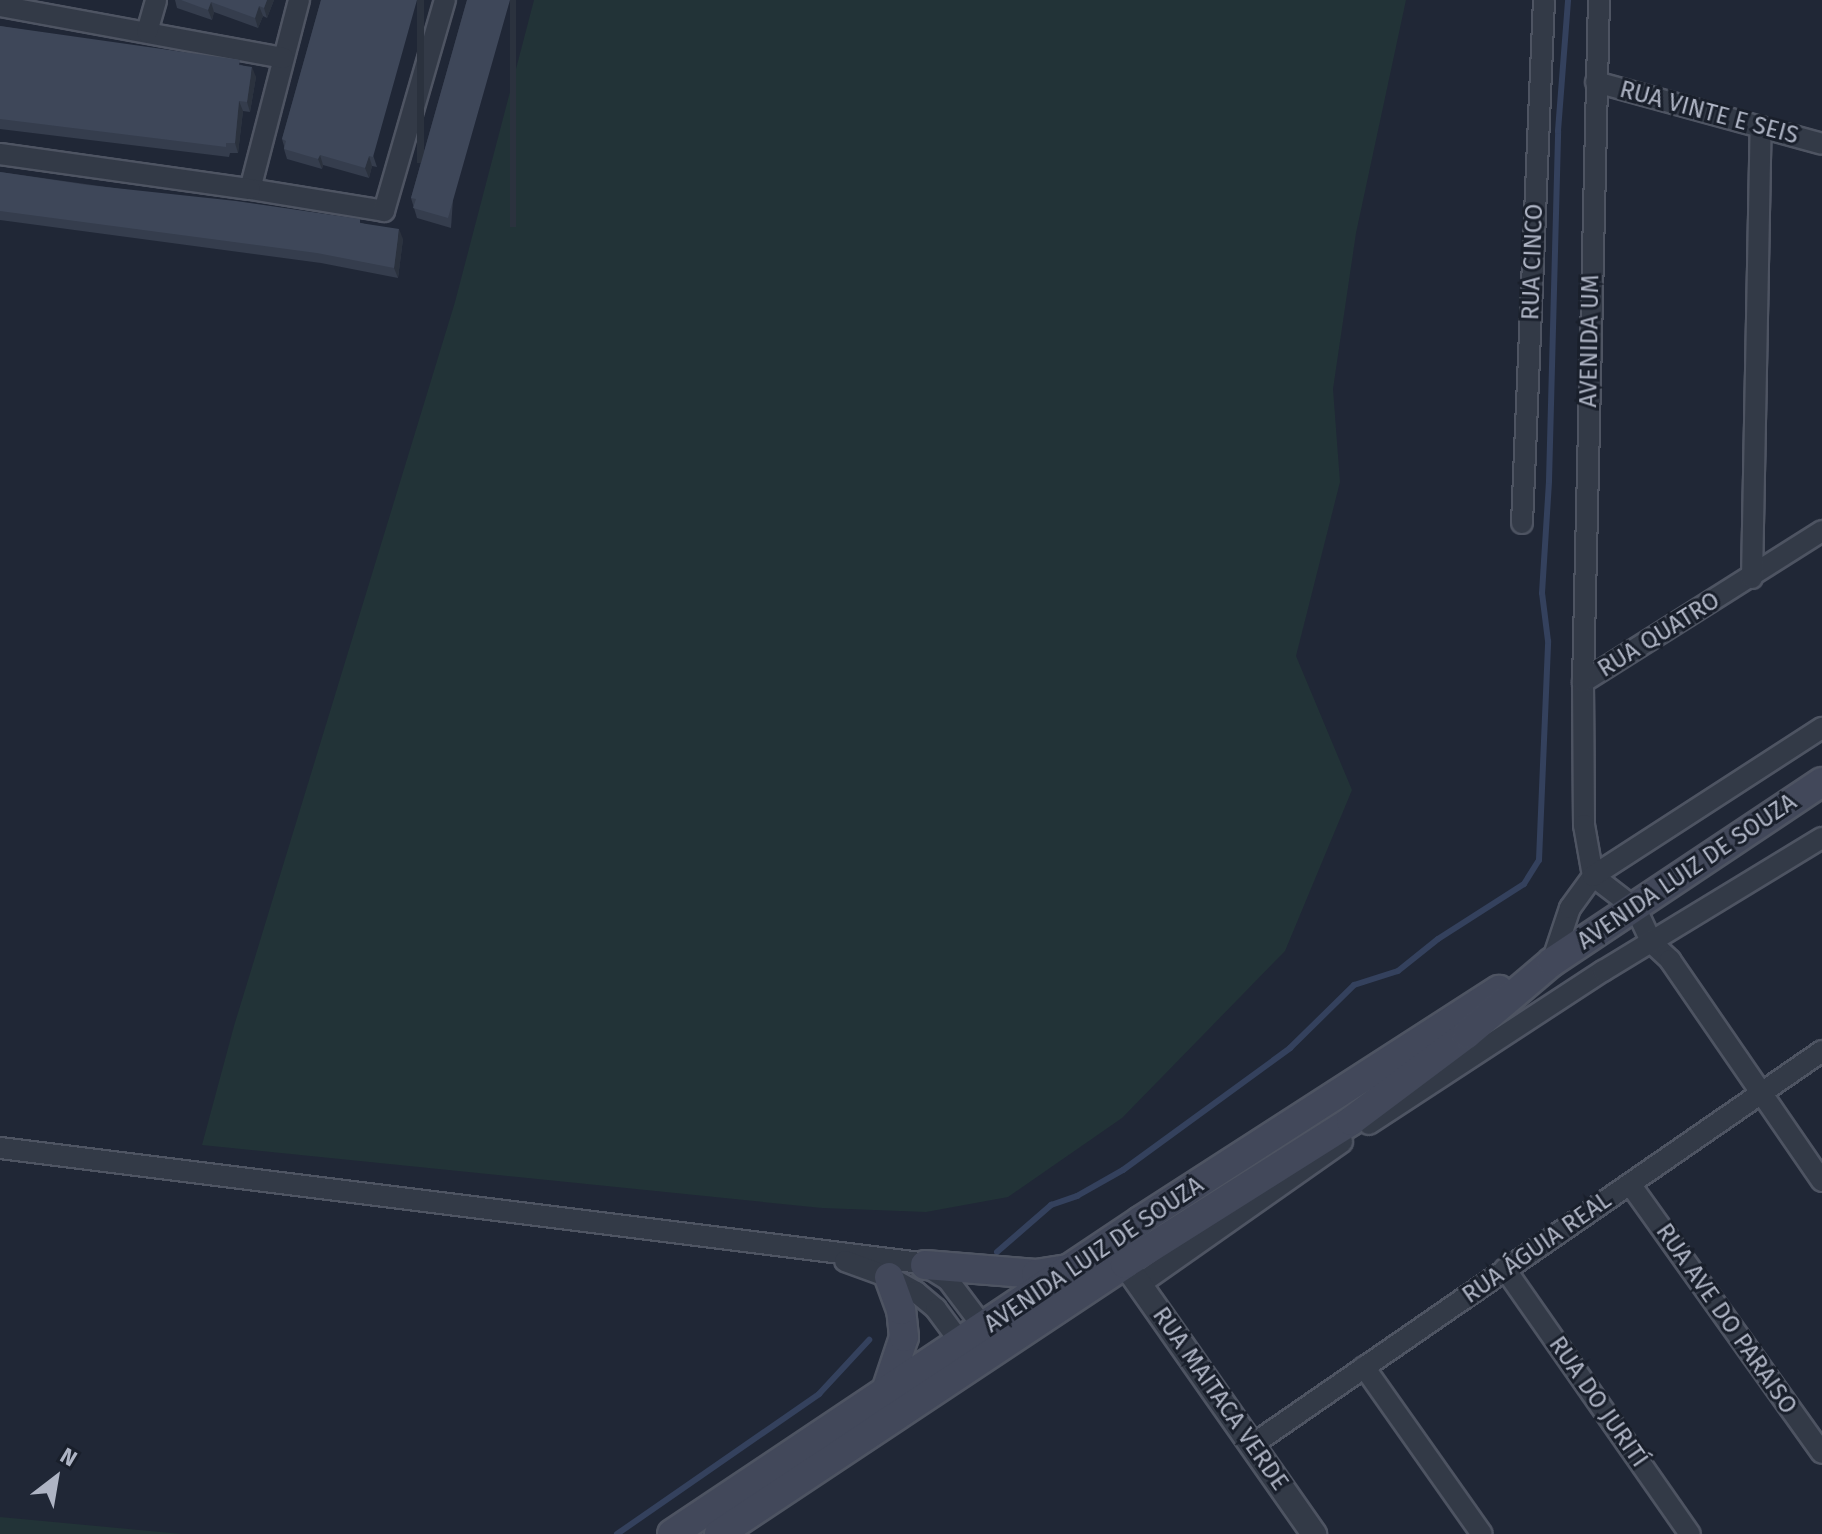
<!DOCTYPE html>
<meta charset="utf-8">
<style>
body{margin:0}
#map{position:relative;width:1822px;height:1534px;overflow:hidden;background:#202736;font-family:"Fira Sans",sans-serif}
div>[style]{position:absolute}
.green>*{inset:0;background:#223337}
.stream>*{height:6px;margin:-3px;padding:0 3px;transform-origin:3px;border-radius:3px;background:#34415d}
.roads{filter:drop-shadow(2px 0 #4e5462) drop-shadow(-2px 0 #4e5462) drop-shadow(0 2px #4e5462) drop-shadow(0 -2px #4e5462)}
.minor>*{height:20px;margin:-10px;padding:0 10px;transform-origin:10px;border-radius:10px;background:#333a47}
.tertiary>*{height:24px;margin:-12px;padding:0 12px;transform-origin:12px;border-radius:12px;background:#333a47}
.secondary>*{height:28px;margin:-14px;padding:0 14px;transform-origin:14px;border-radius:14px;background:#42485a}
.wall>*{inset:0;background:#353d4d}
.shaded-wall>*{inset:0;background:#2b323e;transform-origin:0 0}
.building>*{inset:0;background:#3e4759}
span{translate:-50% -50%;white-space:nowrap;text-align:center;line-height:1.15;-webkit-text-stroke:6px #191f2b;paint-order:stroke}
.street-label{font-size:24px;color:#aeb4c4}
.north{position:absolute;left:16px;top:1438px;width:80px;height:80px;-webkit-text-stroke:6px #191f2b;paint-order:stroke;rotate:31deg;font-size:22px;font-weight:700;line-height:32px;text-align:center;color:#aeb4c4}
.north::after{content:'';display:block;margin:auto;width:28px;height:36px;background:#aeb4c4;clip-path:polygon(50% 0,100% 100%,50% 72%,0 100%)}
</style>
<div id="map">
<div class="green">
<i style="clip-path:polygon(534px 0,1406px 0,1356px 233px,1333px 389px,1340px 482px,1296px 656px,1352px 790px,1285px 951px,1122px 1118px,1008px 1197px,926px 1212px,822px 1208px,202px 1145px,234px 1026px,455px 302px)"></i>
<i style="clip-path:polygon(0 1517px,182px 1534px,0 1534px)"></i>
</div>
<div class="stream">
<i style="left:997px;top:1252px;width:72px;rotate:-41deg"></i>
<i style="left:1051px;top:1205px;width:28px;rotate:-19deg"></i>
<i style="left:1077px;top:1196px;width:53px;rotate:-29.5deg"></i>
<i style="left:1123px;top:1170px;width:207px;rotate:-36.1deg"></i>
<i style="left:1290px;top:1048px;width:90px;rotate:-44.5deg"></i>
<i style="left:1354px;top:985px;width:46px;rotate:-17.7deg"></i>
<i style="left:1398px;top:971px;width:51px;rotate:-38.7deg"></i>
<i style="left:1438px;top:939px;width:102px;rotate:-32.6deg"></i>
<i style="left:1524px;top:884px;width:28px;rotate:-58deg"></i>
<i style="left:1539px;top:860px;width:219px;rotate:-87.6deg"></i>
<i style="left:1548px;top:641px;width:48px;rotate:-97.1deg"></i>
<i style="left:1542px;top:593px;width:112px;rotate:-86.4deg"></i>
<i style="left:1549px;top:481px;width:350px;rotate:-88.5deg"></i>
<i style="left:1558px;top:131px;width:131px;rotate:-85.6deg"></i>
<i style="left:617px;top:1534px;width:246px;rotate:-34.7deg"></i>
<i style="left:819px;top:1394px;width:74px;rotate:-47.2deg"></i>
</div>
<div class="roads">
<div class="minor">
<i style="left:299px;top:0;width:195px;rotate:104.5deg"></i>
<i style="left:250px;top:189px;width:136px;rotate:9.3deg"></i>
<i style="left:384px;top:211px;width:220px;rotate:-73.9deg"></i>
<i style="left:0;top:6px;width:288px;rotate:10.4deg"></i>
<i style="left:147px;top:32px;width:33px;rotate:-74deg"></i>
<i style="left:1596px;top:82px;width:234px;rotate:15.3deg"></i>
<i style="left:0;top:154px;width:252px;rotate:8deg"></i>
<i style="left:1522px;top:523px;width:523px;rotate:-87.59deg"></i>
<i style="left:1822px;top:531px;width:283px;rotate:147.7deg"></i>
<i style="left:1583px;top:682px;width:143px;rotate:89.6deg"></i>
<i style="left:1584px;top:825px;width:52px;rotate:80deg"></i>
<i style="left:1593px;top:876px;width:54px;rotate:37.5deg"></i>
<i style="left:1636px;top:909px;width:38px;rotate:65deg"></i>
<i style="left:1652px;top:943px;width:25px;rotate:43deg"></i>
<i style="left:1670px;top:960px;width:268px;rotate:55.5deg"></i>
<i style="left:1752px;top:578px;width:451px;rotate:-88.9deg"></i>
<i style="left:1583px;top:682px;width:682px;rotate:-88.66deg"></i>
<i style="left:1552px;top:962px;width:57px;rotate:-71.6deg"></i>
<i style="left:1570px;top:908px;width:39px;rotate:-54deg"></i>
<i style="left:1593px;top:876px;width:273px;rotate:-32.9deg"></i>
<i style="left:1369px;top:1124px;width:280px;rotate:-33.2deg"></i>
<i style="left:1603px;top:971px;width:256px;rotate:-31.3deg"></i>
<i style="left:0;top:1148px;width:928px;rotate:7.12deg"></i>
<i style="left:921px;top:1263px;width:32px;rotate:32deg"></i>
<i style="left:948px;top:1280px;width:71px;rotate:53deg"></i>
<i style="left:1630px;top:1184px;width:330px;rotate:54.5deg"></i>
<i style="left:845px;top:1261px;width:47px;rotate:20deg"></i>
<i style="left:889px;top:1277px;width:31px;rotate:29deg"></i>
<i style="left:916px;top:1292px;width:26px;rotate:40deg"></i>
<i style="left:936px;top:1309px;width:52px;rotate:53.6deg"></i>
<i style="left:1505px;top:1269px;width:323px;rotate:55.1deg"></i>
<i style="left:1140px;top:1284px;width:247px;rotate:-35.1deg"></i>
<i style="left:1364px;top:1367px;width:204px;rotate:54.8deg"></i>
<i style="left:1252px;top:1445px;width:693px;rotate:-34.65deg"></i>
</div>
<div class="tertiary">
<i style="left:1125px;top:1264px;width:330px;rotate:55deg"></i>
</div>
<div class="secondary">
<i style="left:925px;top:1265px;width:111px;rotate:4.6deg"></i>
<i style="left:1036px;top:1274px;width:32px;rotate:-9deg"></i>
<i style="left:885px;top:1394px;width:60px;rotate:-71.6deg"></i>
<i style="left:904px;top:1337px;width:27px;rotate:-96deg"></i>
<i style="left:901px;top:1310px;width:35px;rotate:-110deg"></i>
<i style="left:672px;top:1534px;width:563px;rotate:-33.77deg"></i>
<i style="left:1140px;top:1221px;width:427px;rotate:-32.8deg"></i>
<i style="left:719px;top:1534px;width:488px;rotate:-33.6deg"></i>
<i style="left:1125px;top:1264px;width:267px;rotate:-32.3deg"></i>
<i style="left:1351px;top:1121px;width:145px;rotate:-36.9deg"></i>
<i style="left:1467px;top:1034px;width:111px;rotate:-40.3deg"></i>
<i style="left:1552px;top:962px;width:324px;rotate:-33.7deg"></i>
</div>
</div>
<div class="wall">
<i style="clip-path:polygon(175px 0,274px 0,267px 18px,263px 16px,258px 28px,214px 12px,212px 20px,177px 8px)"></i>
<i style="clip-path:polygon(321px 0,377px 167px,372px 166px,369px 178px,323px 165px,322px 169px,287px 159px,284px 149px,284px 146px,282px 139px)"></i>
<i style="clip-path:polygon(467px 0,451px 228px,417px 218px,411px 198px)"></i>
<i style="clip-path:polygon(0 26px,242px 65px,256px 77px,250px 112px,243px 111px,238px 153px,230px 153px,229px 157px,0 129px)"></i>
<i style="clip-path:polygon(0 172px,362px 223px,403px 239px,398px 278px,321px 263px,0 220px)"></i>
</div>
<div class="shaded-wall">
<i style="clip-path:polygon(267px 0,274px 0,267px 18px,264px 8px)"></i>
<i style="left:417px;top:0;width:7px;height:163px"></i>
<i style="left:510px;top:0;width:6px;height:227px"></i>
<i style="clip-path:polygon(211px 2px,214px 12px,212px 20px,208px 10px)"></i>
<i style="clip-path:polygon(259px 6px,263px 16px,258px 28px,255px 18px)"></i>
<i style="clip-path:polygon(252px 67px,256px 77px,250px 112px,247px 102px)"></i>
<i style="clip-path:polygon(239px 101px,243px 111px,238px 153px,235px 143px)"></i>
<i style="clip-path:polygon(320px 155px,323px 165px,322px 169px,318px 159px)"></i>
<i style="clip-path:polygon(369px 156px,372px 166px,369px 178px,365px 168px)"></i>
<i style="clip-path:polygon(399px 229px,403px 239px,398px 278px,394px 268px)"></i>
</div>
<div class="building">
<i style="clip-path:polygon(181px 0,267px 0,264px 8px,259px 6px,255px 18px,211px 2px,208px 10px)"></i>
<i style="clip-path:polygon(321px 0,417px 0,373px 157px,369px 156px,365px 168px,320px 155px,318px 159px,284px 149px,286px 141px,282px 139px)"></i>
<i style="clip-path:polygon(467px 0,510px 0,448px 218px,413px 208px,416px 199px,411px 198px)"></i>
<i style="clip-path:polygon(0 26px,240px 60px,239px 65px,252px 67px,247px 102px,239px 101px,235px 143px,226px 143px,226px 147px,0 119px)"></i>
<i style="clip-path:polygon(0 172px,87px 185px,236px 201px,360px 219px,360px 223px,399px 229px,394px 268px,317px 253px,0 211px)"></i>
</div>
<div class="street-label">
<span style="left:1709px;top:113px;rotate:15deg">RUA VINTE E SEIS</span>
<span style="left:1533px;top:262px;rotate:-88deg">RUA CINCO</span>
<span style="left:1590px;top:341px;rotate:-89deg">AVENIDA UM</span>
<span style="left:1659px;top:635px;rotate:-32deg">RUA QUATRO</span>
<span style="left:1687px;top:872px;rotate:-34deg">AVENIDA LUIZ DE SOUZA</span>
<span style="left:1537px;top:1248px;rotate:-35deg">RUA ÁGUIA REAL</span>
<span style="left:1094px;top:1255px;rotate:-34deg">AVENIDA LUIZ DE SOUZA</span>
<span style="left:1726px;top:1319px;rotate:55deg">RUA AVE DO PARAISO</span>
<span style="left:1220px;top:1399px;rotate:55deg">RUA MAITACA VERDE</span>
<span style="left:1598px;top:1402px;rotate:55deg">RUA DO JURITÍ</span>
</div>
<div class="north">N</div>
</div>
